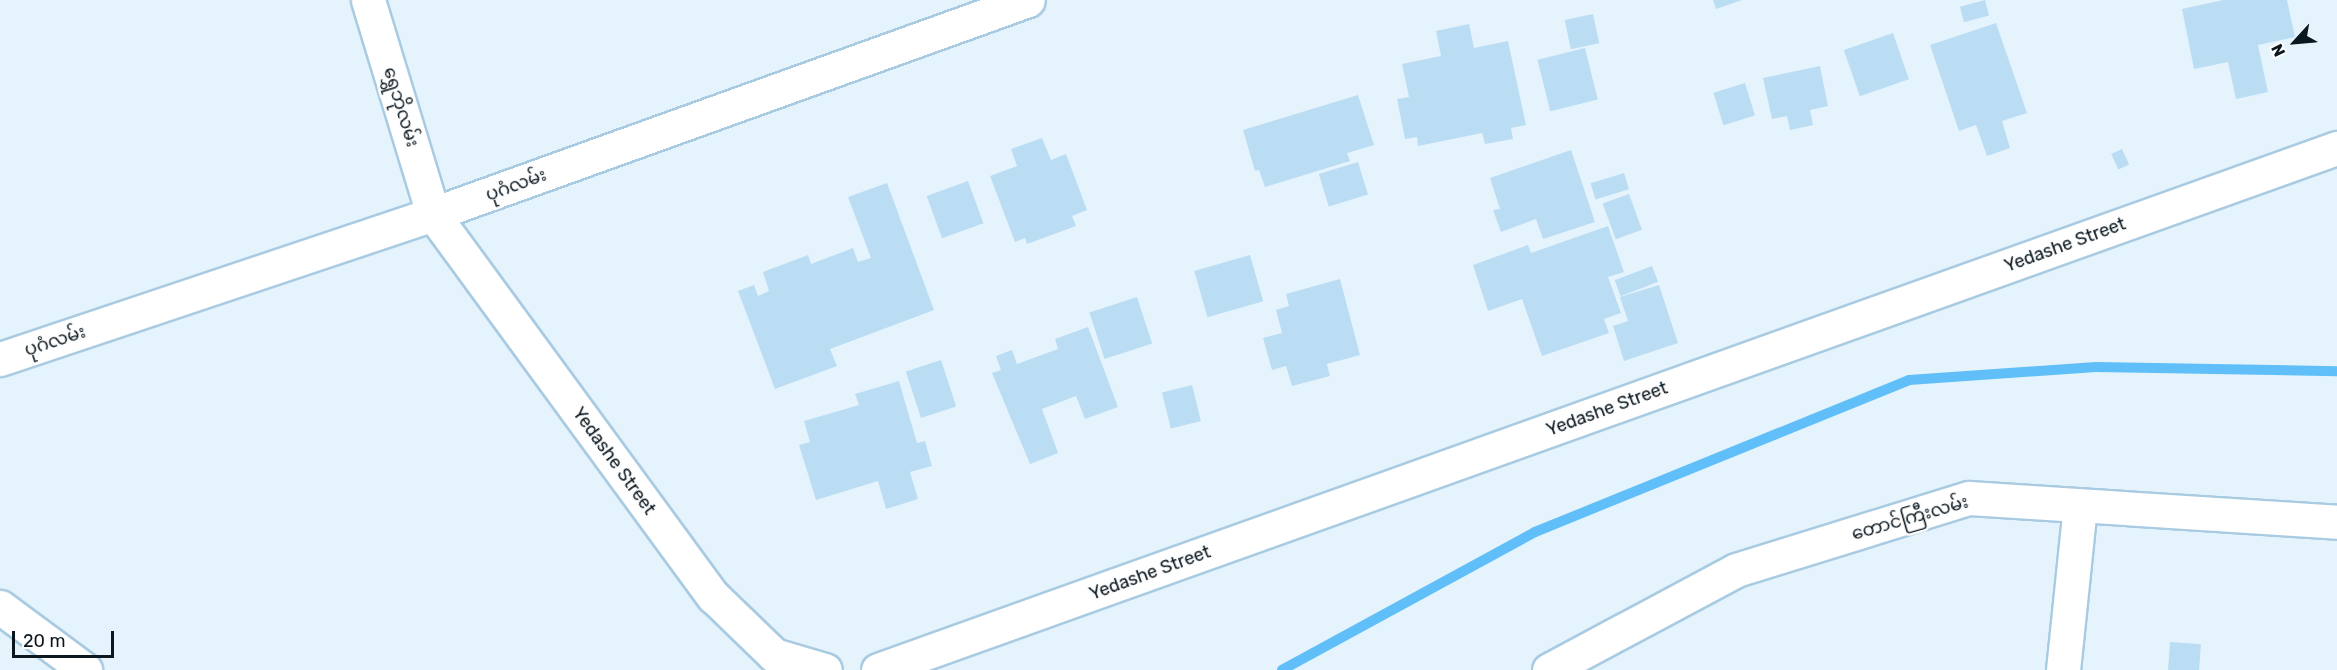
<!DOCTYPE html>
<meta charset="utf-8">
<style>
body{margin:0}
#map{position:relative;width:2337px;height:670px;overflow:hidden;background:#e5f3fd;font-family:Rubik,"Noto Sans Myanmar",sans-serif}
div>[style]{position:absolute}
.stream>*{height:10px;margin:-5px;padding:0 5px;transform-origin:5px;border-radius:5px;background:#60bff8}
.building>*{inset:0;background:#bbddf4;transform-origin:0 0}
.roads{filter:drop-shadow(2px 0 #a9cbe2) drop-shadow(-2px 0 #a9cbe2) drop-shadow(0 2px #a9cbe2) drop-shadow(0 -2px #a9cbe2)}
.street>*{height:33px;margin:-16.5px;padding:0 16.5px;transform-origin:16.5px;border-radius:16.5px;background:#fff}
span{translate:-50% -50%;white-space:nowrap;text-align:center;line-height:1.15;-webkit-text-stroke:5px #fefefe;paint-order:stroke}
.street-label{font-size:18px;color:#0a171f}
.north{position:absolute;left:2265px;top:12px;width:60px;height:60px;-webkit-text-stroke:4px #fefefe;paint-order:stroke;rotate:244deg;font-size:16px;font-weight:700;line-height:24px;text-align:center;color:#0a171f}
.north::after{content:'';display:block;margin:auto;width:21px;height:27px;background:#0a171f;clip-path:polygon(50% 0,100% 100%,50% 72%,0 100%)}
.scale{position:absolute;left:12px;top:631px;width:102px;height:27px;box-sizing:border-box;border:3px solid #0a171f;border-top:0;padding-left:8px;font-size:18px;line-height:21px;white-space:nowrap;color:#0a171f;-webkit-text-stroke:4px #fefefe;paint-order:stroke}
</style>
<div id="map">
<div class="stream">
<i style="left:1282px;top:670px;width:288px;rotate:-28.6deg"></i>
<i style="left:1535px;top:532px;width:404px;rotate:-22.1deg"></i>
<i style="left:1909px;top:380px;width:187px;rotate:-4deg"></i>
<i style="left:2096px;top:367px;width:241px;rotate:1deg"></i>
</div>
<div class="building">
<i style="clip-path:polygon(1713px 0,1742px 0,1716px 9px)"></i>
<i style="left:1985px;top:0;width:16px;height:26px;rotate:75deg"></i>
<i style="clip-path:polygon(2223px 0,2287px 0,2295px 37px,2258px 45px,2268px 92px,2236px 99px,2228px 62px,2194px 69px,2182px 9px)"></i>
<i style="left:1593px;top:14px;width:30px;height:29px;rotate:78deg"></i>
<i style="clip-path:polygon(1996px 23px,2027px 113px,2002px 121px,2010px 148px,1987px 156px,1976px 125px,1959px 131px,1930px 45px)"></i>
<i style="clip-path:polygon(1469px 24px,1474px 48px,1508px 41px,1526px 125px,1511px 128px,1513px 139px,1485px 144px,1482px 133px,1418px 146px,1417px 137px,1405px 139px,1397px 99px,1409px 97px,1402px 64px,1441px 56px,1436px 31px)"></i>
<i style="left:1893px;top:33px;width:49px;height:52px;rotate:71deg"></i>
<i style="left:1585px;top:48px;width:53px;height:49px;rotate:76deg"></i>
<i style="clip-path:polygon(1820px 66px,1828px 106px,1810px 110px,1813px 125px,1790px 130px,1787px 116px,1772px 119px,1763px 78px)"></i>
<i style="left:1745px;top:83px;width:34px;height:33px;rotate:73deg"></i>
<i style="clip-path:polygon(1358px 95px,1374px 145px,1347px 153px,1350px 161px,1265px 187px,1259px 170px,1255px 171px,1243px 130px)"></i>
<i style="clip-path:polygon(1042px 138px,1051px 160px,1066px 154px,1087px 210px,1072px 216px,1076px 226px,1027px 244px,1025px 238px,1015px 242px,990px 176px,1017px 166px,1011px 149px)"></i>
<i style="left:2122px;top:149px;width:17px;height:12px;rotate:65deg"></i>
<i style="clip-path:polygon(1571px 150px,1595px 222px,1543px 239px,1536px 219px,1501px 232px,1493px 210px,1500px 209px,1490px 178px)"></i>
<i style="left:1358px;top:162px;width:34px;height:41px;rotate:73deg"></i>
<i style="left:1624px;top:173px;width:17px;height:35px;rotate:73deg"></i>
<i style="left:968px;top:181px;width:45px;height:44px;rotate:70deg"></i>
<i style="clip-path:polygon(887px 183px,934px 310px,830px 349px,837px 366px,775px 389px,738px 291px,754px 285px,758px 296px,769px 291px,763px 272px,808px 255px,811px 264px,853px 248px,858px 262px,871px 258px,848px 197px)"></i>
<i style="left:1629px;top:194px;width:38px;height:28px;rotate:70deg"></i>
<i style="clip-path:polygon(1608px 226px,1624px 272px,1608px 277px,1621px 313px,1604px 319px,1609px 333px,1542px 356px,1522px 299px,1488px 311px,1473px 265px,1528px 245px,1531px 253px)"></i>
<i style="left:1250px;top:255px;width:48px;height:58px;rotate:74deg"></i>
<i style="left:1652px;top:266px;width:17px;height:40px;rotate:69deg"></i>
<i style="clip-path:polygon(1340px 279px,1360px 355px,1327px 364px,1330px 376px,1292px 386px,1286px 366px,1272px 370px,1263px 338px,1282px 333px,1276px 310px,1289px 306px,1286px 294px)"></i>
<i style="clip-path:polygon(1659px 285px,1678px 343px,1624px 361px,1613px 326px,1628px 321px,1620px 297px)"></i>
<i style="left:1137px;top:297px;width:49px;height:50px;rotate:72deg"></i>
<i style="clip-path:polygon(1088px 327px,1118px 407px,1085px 419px,1076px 396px,1042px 409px,1058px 453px,1030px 464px,992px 373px,1001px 370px,996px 356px,1012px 350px,1017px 364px,1058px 349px,1055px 339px)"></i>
<i style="left:941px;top:360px;width:49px;height:37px;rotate:72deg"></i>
<i style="clip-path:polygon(899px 381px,917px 443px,925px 441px,932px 466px,910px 472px,918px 499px,886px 509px,878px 481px,816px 500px,799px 445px,810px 442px,804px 421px,859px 405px,855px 394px)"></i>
<i style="left:1192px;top:385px;width:37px;height:31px;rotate:76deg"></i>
<i style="left:2170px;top:642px;width:31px;height:28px;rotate:4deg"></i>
</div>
<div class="roads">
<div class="street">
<i style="left:368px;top:0;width:224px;rotate:73.1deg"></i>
<i style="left:433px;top:214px;width:474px;rotate:53.8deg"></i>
<i style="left:713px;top:596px;width:85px;rotate:44deg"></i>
<i style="left:774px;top:655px;width:53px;rotate:16.4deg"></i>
<i style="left:0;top:359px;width:457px;rotate:-18.5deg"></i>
<i style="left:433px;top:214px;width:632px;rotate:-19.78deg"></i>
<i style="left:0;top:607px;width:106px;rotate:36.5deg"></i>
<i style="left:878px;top:670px;width:1550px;rotate:-19.69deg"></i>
<i style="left:1549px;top:670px;width:212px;rotate:-28.1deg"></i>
<i style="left:1736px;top:570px;width:244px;rotate:-17.2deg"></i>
<i style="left:1969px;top:498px;width:369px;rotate:3.7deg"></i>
<i style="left:2063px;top:670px;width:165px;rotate:-84.1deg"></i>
</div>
</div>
<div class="street-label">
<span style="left:401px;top:107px;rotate:73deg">ရွှေဘိုလမ်း</span>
<span style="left:516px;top:185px;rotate:-20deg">ပုဂံလမ်း</span>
<span style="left:2065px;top:245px;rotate:-20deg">Yedashe Street</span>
<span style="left:55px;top:341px;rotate:-18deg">ပုဂံလမ်း</span>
<span style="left:1607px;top:409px;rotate:-20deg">Yedashe Street</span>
<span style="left:614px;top:461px;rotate:54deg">Yedashe Street</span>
<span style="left:1910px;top:518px;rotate:-16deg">တောင်ကြီးလမ်း</span>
<span style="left:1150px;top:573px;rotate:-20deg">Yedashe Street</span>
</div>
<div class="north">N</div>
<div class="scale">20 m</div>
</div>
